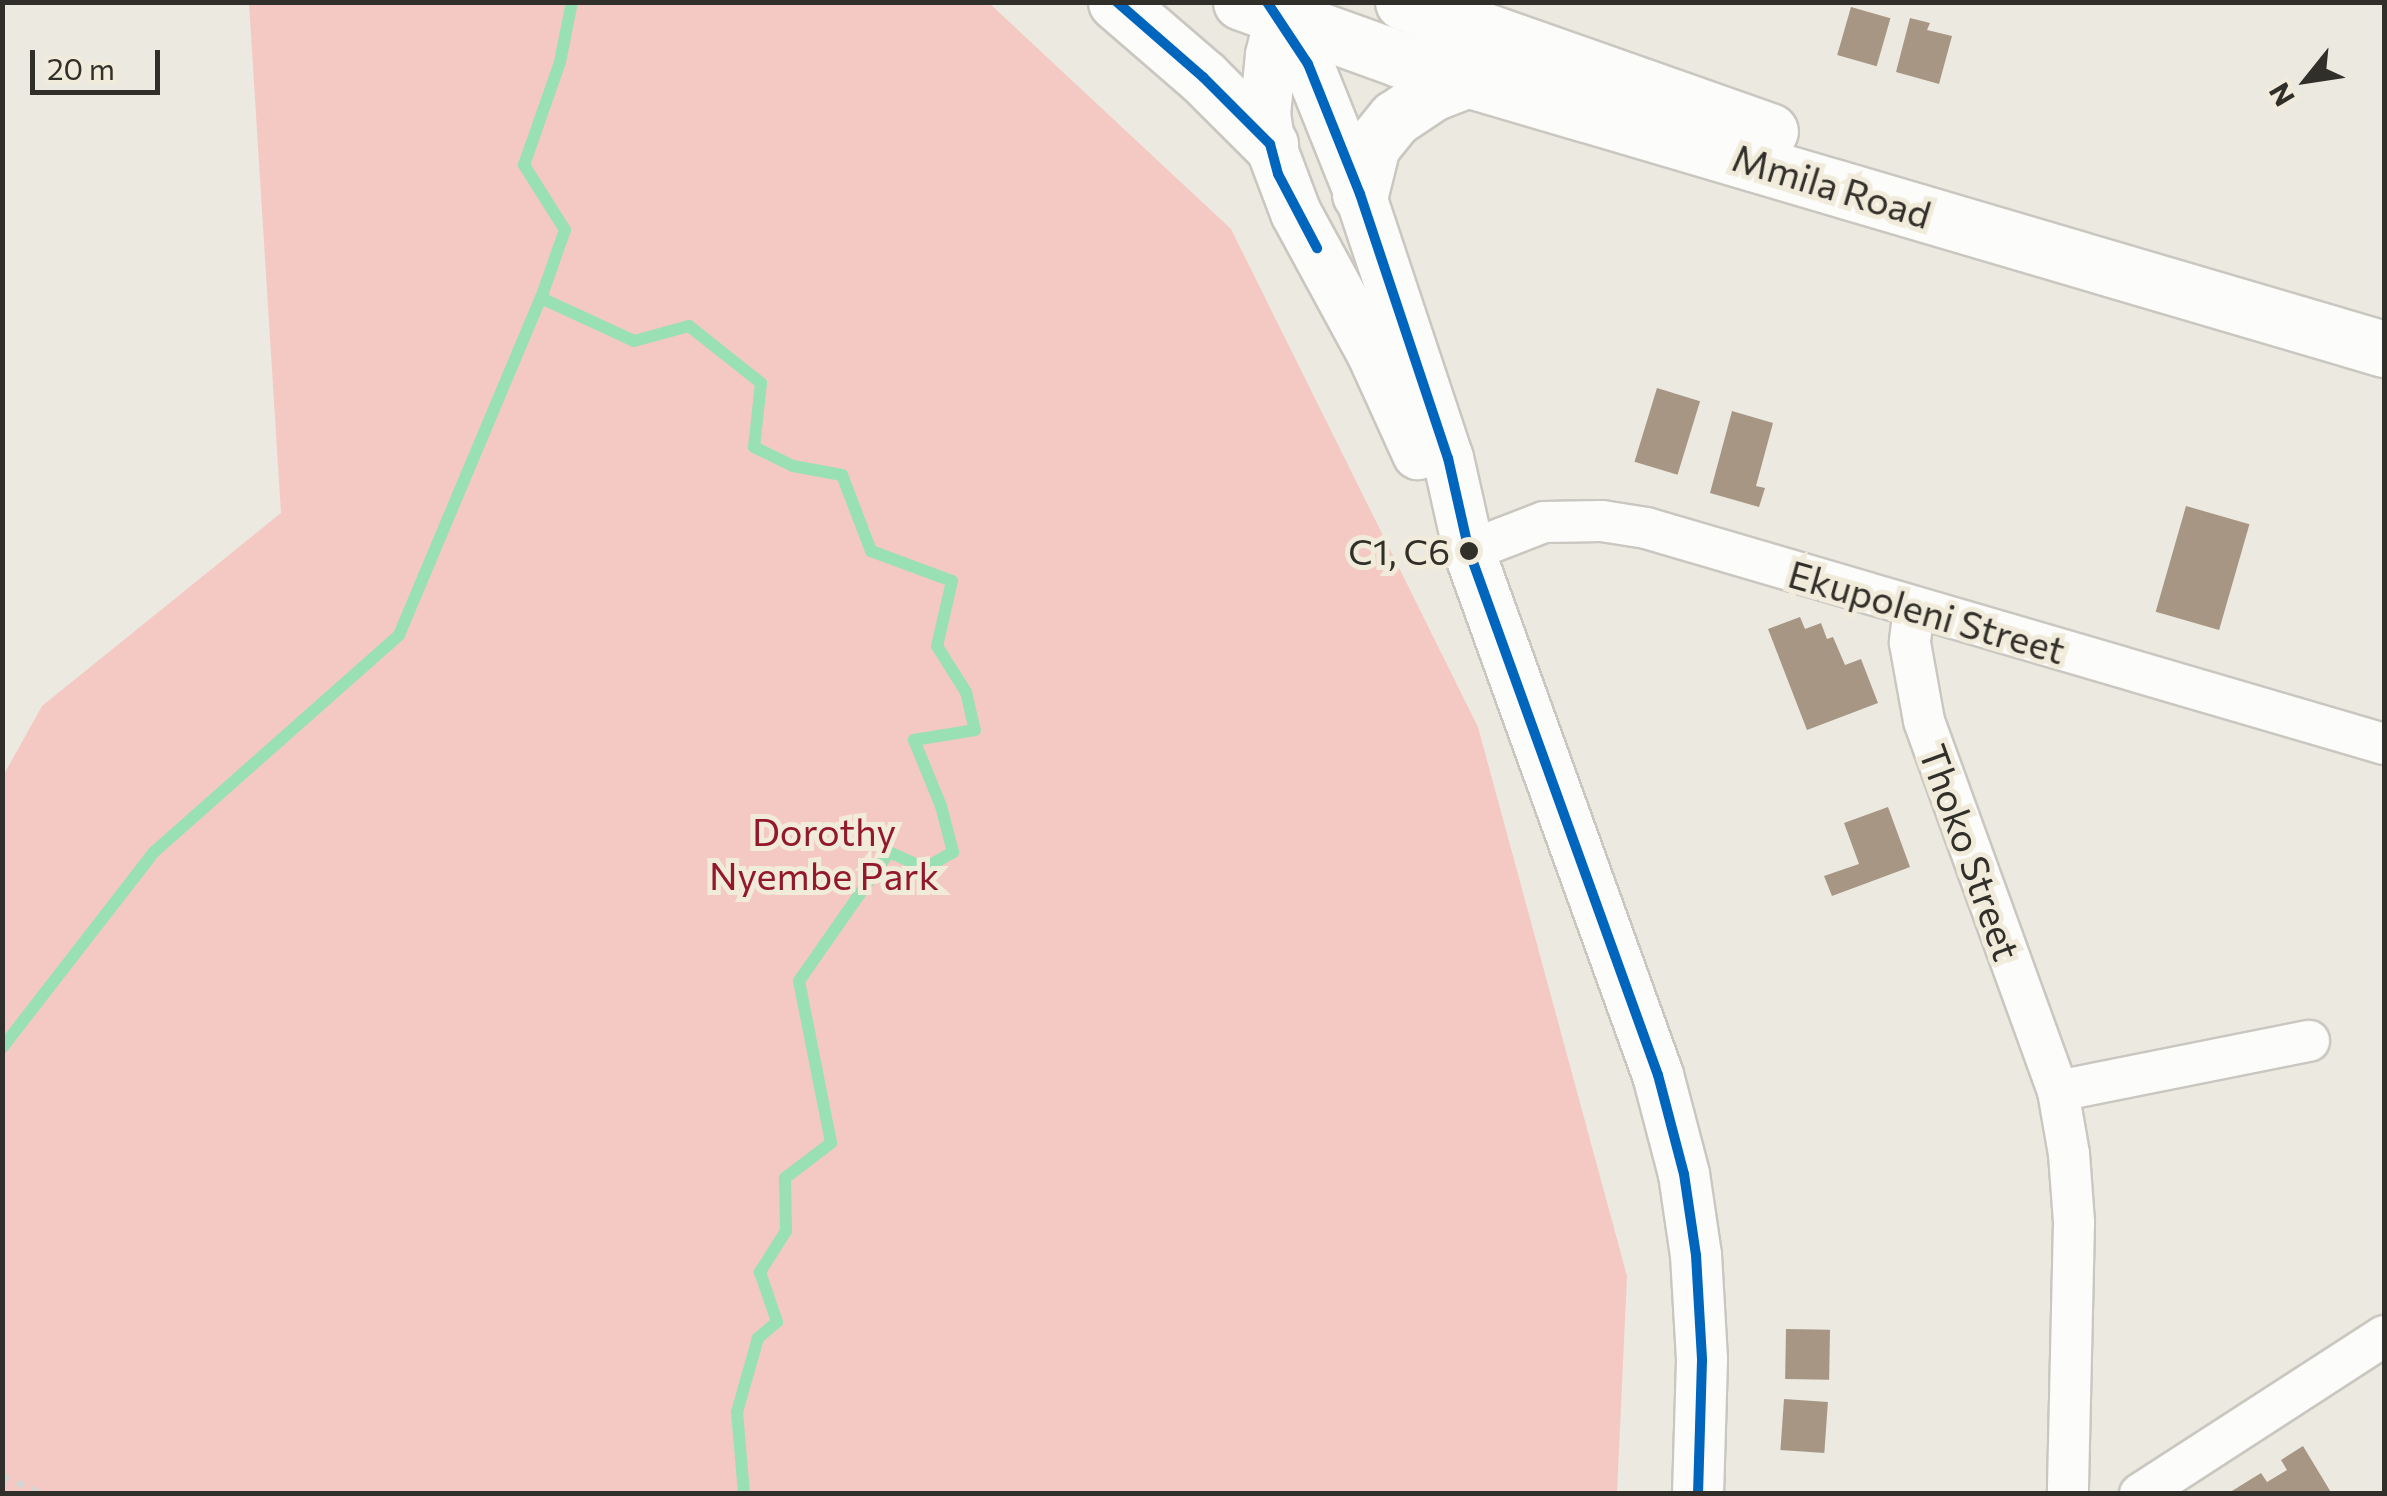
<!DOCTYPE html>
<style>
body{margin:0}
#map{position:relative;width:2387px;height:1496px;overflow:hidden;background:#ece9e0;font-family:Commissioner,sans-serif}
div>[style]{position:absolute}
.green>*{inset:0;background:#f4c9c3}
.stream>*{height:12px;margin:-6px;padding:0 6px;transform-origin:6px;border-radius:6px;background:#99e0b5}
.building>*{inset:0;background:#a79684;transform-origin:0 0}
.path>*{height:6px;margin-top:-3px;transform-origin:0;background:repeating-linear-gradient(90deg,#d6d5d2 0 8px,transparent 0 16px)}
.roads{filter:drop-shadow(2px 0 #c9c7c0) drop-shadow(-2px 0 #c9c7c0) drop-shadow(0 2px #c9c7c0) drop-shadow(0 -2px #c9c7c0)}
.minor>*{height:40px;margin:-20px;padding:0 20px;transform-origin:20px;border-radius:20px;background:#fcfcfa}
.tertiary>*{height:50px;margin:-25px;padding:0 25px;transform-origin:25px;border-radius:25px;background:#fcfcfa}
.secondary>*{height:55px;margin:-27.5px;padding:0 27.5px;transform-origin:27.5px;border-radius:27.5px;background:#fcfcfa}
.bus-1>*{height:10px;margin:-5px;padding:0 5px;transform-origin:5px;border-radius:5px;background:#0065bd}
.dots>*{width:28px;height:28px;translate:-50% -50%;box-sizing:border-box;border:5px solid #f1ebdb;border-radius:50%}
span{translate:-50% -50%;white-space:nowrap;text-align:center;line-height:1.15;-webkit-text-stroke:10px #f1ebdb;paint-order:stroke}
.bus-label{font-size:36px;color:#312f29}
.right{translate:-100% -50%;text-align:right}
.street-label{font-size:38px;color:#312f29}
.park-label{font-size:38px;color:#931829}
.frame{position:absolute;inset:0;border:5px solid #312f29;pointer-events:none}
.north{position:absolute;left:2257px;top:30px;width:100px;height:100px;-webkit-text-stroke:8px #f1ebdb;paint-order:stroke;rotate:240deg;font-size:28px;font-weight:700;line-height:40px;text-align:center;color:#312f29}
.north::after{content:'';display:block;margin:auto;width:35px;height:45px;background:#312f29;clip-path:polygon(50% 0,100% 100%,50% 72%,0 100%)}
.scale{position:absolute;left:30px;top:50px;width:130px;height:45px;box-sizing:border-box;border:5px solid #312f29;border-top:0;padding-left:12px;font-size:30px;line-height:35px;white-space:nowrap;color:#312f29;-webkit-text-stroke:8px #f1ebdb;paint-order:stroke}
</style>
<div id="map">
<div class="green">
<i style="clip-path:polygon(249px 3px,989px 3px,1231px 229px,1478px 727px,1627px 1276px,1617px 1493px,3px 1493px,3px 776px,42px 706px,281px 513px)"></i>
</div>
<div class="stream">
<i style="left:541px;top:298px;width:102px;rotate:24.8deg"></i>
<i style="left:634px;top:341px;width:57px;rotate:-15.3deg"></i>
<i style="left:689px;top:326px;width:92px;rotate:38.4deg"></i>
<i style="left:761px;top:383px;width:64px;rotate:96.2deg"></i>
<i style="left:754px;top:447px;width:43px;rotate:26deg"></i>
<i style="left:793px;top:466px;width:50px;rotate:10.4deg"></i>
<i style="left:842px;top:475px;width:81px;rotate:69.1deg"></i>
<i style="left:871px;top:551px;width:86px;rotate:20.3deg"></i>
<i style="left:952px;top:581px;width:67px;rotate:103deg"></i>
<i style="left:937px;top:646px;width:54px;rotate:57.8deg"></i>
<i style="left:966px;top:692px;width:39px;rotate:77deg"></i>
<i style="left:975px;top:730px;width:62px;rotate:170.7deg"></i>
<i style="left:914px;top:740px;width:71px;rotate:67.8deg"></i>
<i style="left:941px;top:806px;width:48px;rotate:75.4deg"></i>
<i style="left:953px;top:852px;width:32px;rotate:150deg"></i>
<i style="left:925px;top:868px;width:39px;rotate:-156deg"></i>
<i style="left:889px;top:852px;width:157px;rotate:124.9deg"></i>
<i style="left:799px;top:981px;width:165px;rotate:78.8deg"></i>
<i style="left:831px;top:1143px;width:58px;rotate:142.7deg"></i>
<i style="left:785px;top:1178px;width:53px;rotate:88.9deg"></i>
<i style="left:786px;top:1231px;width:49px;rotate:122.4deg"></i>
<i style="left:760px;top:1272px;width:53px;rotate:71.2deg"></i>
<i style="left:777px;top:1322px;width:25px;rotate:140deg"></i>
<i style="left:758px;top:1338px;width:77px;rotate:105.8deg"></i>
<i style="left:737px;top:1412px;width:82px;rotate:85.1deg"></i>
<i style="left:2px;top:1048px;width:248px;rotate:-52.2deg"></i>
<i style="left:154px;top:852px;width:327px;rotate:-41.5deg"></i>
<i style="left:399px;top:635px;width:366px;rotate:-67.2deg"></i>
<i style="left:541px;top:298px;width:72px;rotate:-70.6deg"></i>
<i style="left:565px;top:230px;width:77px;rotate:-122.2deg"></i>
<i style="left:524px;top:165px;width:109px;rotate:-70.7deg"></i>
<i style="left:560px;top:62px;width:61px;rotate:-78.7deg"></i>
</div>
<div class="building">
<i style="left:1851px;top:7px;width:41px;height:50px;rotate:16deg"></i>
<i style="clip-path:polygon(1910px 18px,1930px 23px,1927px 30px,1952px 36px,1939px 84px,1896px 72px)"></i>
<i style="left:1657px;top:388px;width:45px;height:77px;rotate:17deg"></i>
<i style="clip-path:polygon(1732px 411px,1773px 423px,1756px 486px,1765px 488px,1759px 507px,1710px 493px)"></i>
<i style="left:2186px;top:506px;width:66px;height:110px;rotate:16deg"></i>
<i style="clip-path:polygon(1800px 617px,1805px 629px,1821px 623px,1827px 639px,1833px 637px,1845px 665px,1861px 659px,1878px 703px,1807px 730px,1768px 629px)"></i>
<i style="clip-path:polygon(1888px 807px,1910px 867px,1832px 896px,1824px 876px,1859px 864px,1844px 823px)"></i>
<i style="left:1786px;top:1329px;width:44px;height:50px;rotate:1deg"></i>
<i style="left:1784px;top:1399px;width:44px;height:51px;rotate:4deg"></i>
<i style="clip-path:polygon(2303px 1446px,2332px 1494px,2227px 1494px,2261px 1473px,2267px 1482px,2287px 1470px,2281px 1460px)"></i>
</div>
<div class="path">
<i style="left:2px;top:1476px;width:45px;rotate:23.7deg"></i>
</div>
<div class="roads">
<div class="minor">
<i style="left:1469px;top:551px;width:80px;rotate:-21.1deg"></i>
<i style="left:1544px;top:522px;width:58px;rotate:-1deg"></i>
<i style="left:1602px;top:521px;width:45px;rotate:9deg"></i>
<i style="left:1646px;top:528px;width:769px;rotate:16.31deg"></i>
<i style="left:1914px;top:608px;width:35px;rotate:97deg"></i>
<i style="left:1910px;top:643px;width:79px;rotate:79.8deg"></i>
<i style="left:1924px;top:721px;width:394px;rotate:70.1deg"></i>
<i style="left:2058px;top:1091px;width:64px;rotate:80.1deg"></i>
<i style="left:2069px;top:1154px;width:68px;rotate:85.8deg"></i>
<i style="left:2074px;top:1222px;width:272px;rotate:91.3deg"></i>
<i style="left:2058px;top:1091px;width:256px;rotate:-11.3deg"></i>
<i style="left:2140px;top:1494px;width:291px;rotate:-32.9deg"></i>
</div>
<div class="tertiary">
<i style="left:1267px;top:2px;width:74px;rotate:56.5deg"></i>
<i style="left:1308px;top:64px;width:140px;rotate:68.2deg"></i>
<i style="left:1360px;top:194px;width:278px;rotate:71.6deg"></i>
<i style="left:1448px;top:458px;width:95px;rotate:77.3deg"></i>
<i style="left:1469px;top:551px;width:557px;rotate:70.17deg"></i>
<i style="left:1658px;top:1075px;width:102px;rotate:75.3deg"></i>
<i style="left:1684px;top:1174px;width:82px;rotate:81.6deg"></i>
<i style="left:1696px;top:1255px;width:105px;rotate:86.7deg"></i>
<i style="left:1702px;top:1360px;width:134px;rotate:91.7deg"></i>
<i style="left:1300px;top:8px;width:23px;rotate:151deg"></i>
<i style="left:1280px;top:19px;width:37px;rotate:104deg"></i>
<i style="left:1271px;top:55px;width:59px;rotate:95.8deg"></i>
<i style="left:1265px;top:114px;width:30px;rotate:81deg"></i>
<i style="left:1270px;top:144px;width:74px;rotate:69.4deg"></i>
<i style="left:1296px;top:213px;width:162px;rotate:61.5deg"></i>
<i style="left:1373px;top:355px;width:109px;rotate:65.6deg"></i>
</div>
<div class="secondary">
<i style="left:1116px;top:2px;width:115px;rotate:40.8deg"></i>
<i style="left:1203px;top:77px;width:95px;rotate:45deg"></i>
<i style="left:1241px;top:2px;width:168px;rotate:19.8deg"></i>
<i style="left:1399px;top:59px;width:1027px;rotate:16.41deg"></i>
<i style="left:1403px;top:2px;width:389px;rotate:19.4deg"></i>
<i style="left:1360px;top:194px;width:49px;rotate:-76deg"></i>
<i style="left:1372px;top:146px;width:36px;rotate:-51deg"></i>
<i style="left:1395px;top:118px;width:45px;rotate:-34deg"></i>
<i style="left:1432px;top:93px;width:40px;rotate:-21deg"></i>
</div>
</div>
<div class="bus-1">
<i style="left:1117px;top:2px;width:114px;rotate:41.1deg"></i>
<i style="left:1203px;top:77px;width:95px;rotate:45deg"></i>
<i style="left:1270px;top:144px;width:31px;rotate:75deg"></i>
<i style="left:1278px;top:174px;width:84px;rotate:62.2deg"></i>
<i style="left:1267px;top:2px;width:74px;rotate:56.5deg"></i>
<i style="left:1308px;top:64px;width:140px;rotate:68.2deg"></i>
<i style="left:1360px;top:194px;width:278px;rotate:71.6deg"></i>
<i style="left:1448px;top:458px;width:95px;rotate:77.3deg"></i>
<i style="left:1469px;top:551px;width:557px;rotate:70.17deg"></i>
<i style="left:1658px;top:1075px;width:102px;rotate:75.3deg"></i>
<i style="left:1684px;top:1174px;width:82px;rotate:81.6deg"></i>
<i style="left:1696px;top:1255px;width:105px;rotate:86.7deg"></i>
<i style="left:1702px;top:1360px;width:134px;rotate:91.7deg"></i>
</div>
<div class="dots">
<i style="left:1469px;top:551px;background:#312f29"></i>
</div>
<div class="bus-label">
<span class="right" style="left:1450px;top:551px">C1, C6</span>
</div>
<div class="street-label">
<span style="left:1832px;top:185px;rotate:17deg">Mmila Road</span>
<span style="left:1927px;top:611px;rotate:16deg">Ekupoleni Street</span>
<span style="left:1971px;top:852px;rotate:70deg">Thoko Street</span>
</div>
<div class="park-label">
<span style="left:824px;top:853px">Dorothy<br>Nyembe Park</span>
</div>
<div class="frame"></div>
<div class="north">N</div>
<div class="scale">20 m</div>
</div>
